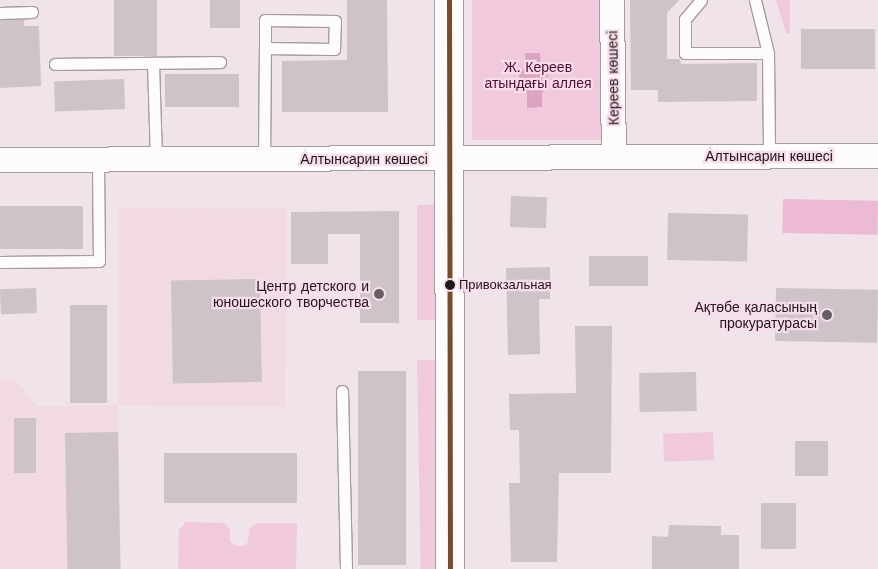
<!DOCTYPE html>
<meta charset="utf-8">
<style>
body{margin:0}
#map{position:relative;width:878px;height:569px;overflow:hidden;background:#f0e3e9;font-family:"Work Sans",sans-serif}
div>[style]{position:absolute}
.built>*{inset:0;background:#f2dae5}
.green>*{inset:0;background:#f0c9dc;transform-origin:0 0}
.forest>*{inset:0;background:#ecbad3;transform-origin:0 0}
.water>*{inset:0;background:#dea3c1}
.building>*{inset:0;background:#cec3c8;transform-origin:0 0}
.roads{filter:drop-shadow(1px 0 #a69ca0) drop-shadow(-1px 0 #a69ca0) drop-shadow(0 1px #a69ca0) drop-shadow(0 -1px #a69ca0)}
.service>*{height:11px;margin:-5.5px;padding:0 5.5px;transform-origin:5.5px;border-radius:5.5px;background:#fdfbfc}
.minor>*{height:24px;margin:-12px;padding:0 12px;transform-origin:12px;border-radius:12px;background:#fdfbfc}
.tertiary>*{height:28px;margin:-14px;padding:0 14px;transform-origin:14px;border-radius:14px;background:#fdfbfc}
.bus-1>*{height:5px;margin:-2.5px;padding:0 2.5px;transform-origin:2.5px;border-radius:2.5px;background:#7a4b2a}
.dots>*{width:14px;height:14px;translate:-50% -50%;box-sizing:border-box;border:2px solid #f6dde9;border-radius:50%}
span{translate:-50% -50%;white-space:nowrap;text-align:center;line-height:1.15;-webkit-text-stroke:4.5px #f6dde9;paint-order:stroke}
.bus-label{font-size:13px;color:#20171b}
.left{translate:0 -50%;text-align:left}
.park-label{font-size:14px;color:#520b37}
.street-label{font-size:14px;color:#20171b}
.poi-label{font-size:14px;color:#20171b}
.right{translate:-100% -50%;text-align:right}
</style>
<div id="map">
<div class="built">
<i style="clip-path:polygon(118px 208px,287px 209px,285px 407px,118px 405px,121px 569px,0 569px,0 379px,14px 379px,38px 407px,118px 405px)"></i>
</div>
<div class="green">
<i style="left:472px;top:0;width:130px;height:140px"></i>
<i style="clip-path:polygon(776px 0,790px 0,790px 33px,786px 33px)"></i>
<i style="left:417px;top:205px;width:18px;height:115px"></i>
<i style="left:438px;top:360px;width:209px;height:21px;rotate:89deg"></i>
<i style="left:713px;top:432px;width:28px;height:50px;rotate:88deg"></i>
<i style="clip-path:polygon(186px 522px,224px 523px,230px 530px,230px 542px,237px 546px,244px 546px,248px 542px,249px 529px,257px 523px,297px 523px,296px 569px,178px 569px,179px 530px)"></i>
</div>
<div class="forest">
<i style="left:783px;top:199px;width:95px;height:34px;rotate:1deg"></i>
</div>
<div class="water">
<i style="clip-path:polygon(525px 53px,540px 53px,541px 66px,548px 75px,548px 84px,542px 93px,542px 107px,527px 108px,527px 93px,519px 86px,519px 75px,526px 66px)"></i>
</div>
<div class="building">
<i style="left:114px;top:0;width:43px;height:56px"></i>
<i style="left:210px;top:0;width:30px;height:28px"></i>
<i style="clip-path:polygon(347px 0,387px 0,388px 112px,282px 112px,282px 61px,347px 60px)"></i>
<i style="clip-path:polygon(630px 0,679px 0,667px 13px,667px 59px,680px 59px,681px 64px,757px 63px,757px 101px,658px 102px,658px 90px,631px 90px)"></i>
<i style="clip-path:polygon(0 20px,24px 20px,24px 26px,39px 26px,41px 86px,0 88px)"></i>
<i style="left:875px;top:29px;width:40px;height:74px;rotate:90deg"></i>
<i style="left:165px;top:74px;width:74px;height:33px"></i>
<i style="left:124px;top:79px;width:30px;height:70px;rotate:88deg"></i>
<i style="left:511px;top:196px;width:36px;height:31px;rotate:2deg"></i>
<i style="left:0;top:206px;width:83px;height:43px"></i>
<i style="clip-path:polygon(399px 211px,399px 323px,360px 323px,360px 234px,328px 234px,328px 264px,291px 264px,291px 212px)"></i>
<i style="left:668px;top:213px;width:80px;height:47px;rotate:1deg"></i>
<i style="left:589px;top:256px;width:59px;height:30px"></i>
<i style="clip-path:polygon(550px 267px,550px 299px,539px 299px,540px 354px,508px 355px,506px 268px)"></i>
<i style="left:260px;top:279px;width:103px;height:89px;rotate:89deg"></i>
<i style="left:36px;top:288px;width:25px;height:36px;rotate:88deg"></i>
<i style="left:776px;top:288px;width:102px;height:53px;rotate:1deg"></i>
<i style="left:70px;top:305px;width:37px;height:98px"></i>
<i style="clip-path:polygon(575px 326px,612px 326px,611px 473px,559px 473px,557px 562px,511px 562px,509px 483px,520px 483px,519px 430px,510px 430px,509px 394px,576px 393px)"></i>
<i style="left:358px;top:371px;width:48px;height:194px"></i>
<i style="left:696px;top:372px;width:39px;height:57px;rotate:89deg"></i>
<i style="left:14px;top:418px;width:22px;height:55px"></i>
<i style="left:118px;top:432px;width:137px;height:53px;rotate:89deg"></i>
<i style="left:795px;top:441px;width:33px;height:35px"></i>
<i style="left:164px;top:453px;width:133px;height:50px"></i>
<i style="left:761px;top:503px;width:35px;height:46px"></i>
<i style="clip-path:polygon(669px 525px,721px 526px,721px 535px,739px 535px,739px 569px,652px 569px,652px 536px,668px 537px)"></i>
</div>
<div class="roads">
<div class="service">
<i style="left:701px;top:0;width:25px;rotate:130deg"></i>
<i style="left:685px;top:19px;width:34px;rotate:90deg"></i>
<i style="left:685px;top:53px;width:83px"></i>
<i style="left:768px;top:53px;width:103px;rotate:89.4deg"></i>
<i style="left:755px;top:0;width:55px;rotate:76.2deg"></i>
<i style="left:0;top:13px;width:32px;rotate:-2deg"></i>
<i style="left:265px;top:20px;width:70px;rotate:0.8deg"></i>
<i style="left:335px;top:21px;width:28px;rotate:92deg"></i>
<i style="left:334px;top:49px;width:69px;rotate:-179.2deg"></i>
<i style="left:265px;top:48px;width:28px;rotate:-90deg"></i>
<i style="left:153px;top:63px;width:97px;rotate:88.2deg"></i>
<i style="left:55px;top:64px;width:165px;rotate:-0.7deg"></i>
<i style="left:264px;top:159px;width:111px;rotate:-89.5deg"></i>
<i style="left:0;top:262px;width:99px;rotate:-0.6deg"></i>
<i style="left:99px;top:261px;width:101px;rotate:-90.6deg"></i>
<i style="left:342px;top:391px;width:178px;rotate:88.7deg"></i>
</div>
<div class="minor">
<i style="left:612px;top:0;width:156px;rotate:89.3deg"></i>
<i style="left:0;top:160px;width:878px;rotate:-0.26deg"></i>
</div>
<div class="tertiary">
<i style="left:449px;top:0;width:569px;rotate:89.9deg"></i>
</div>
</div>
<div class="bus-1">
<i style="left:449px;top:0;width:569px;rotate:89.9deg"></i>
</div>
<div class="dots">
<i style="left:450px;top:285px;background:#20171b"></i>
<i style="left:379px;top:294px;background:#695e63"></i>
<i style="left:827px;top:315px;background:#695e63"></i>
</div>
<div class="bus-label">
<span class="left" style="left:459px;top:285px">Привокзальная</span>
</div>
<div class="park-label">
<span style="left:538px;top:75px">Ж. Кереев<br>атындағы аллея</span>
</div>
<div class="street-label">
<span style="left:613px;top:78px;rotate:-91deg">Кереев көшесі</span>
<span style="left:769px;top:156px">Алтынсарин көшесі</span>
<span style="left:364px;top:159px">Алтынсарин көшесі</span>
</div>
<div class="poi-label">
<span class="right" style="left:369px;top:294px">Центр детского и<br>юношеского творчества</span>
<span class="right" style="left:817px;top:315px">Ақтөбе қаласының<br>прокуратурасы</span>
</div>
</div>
